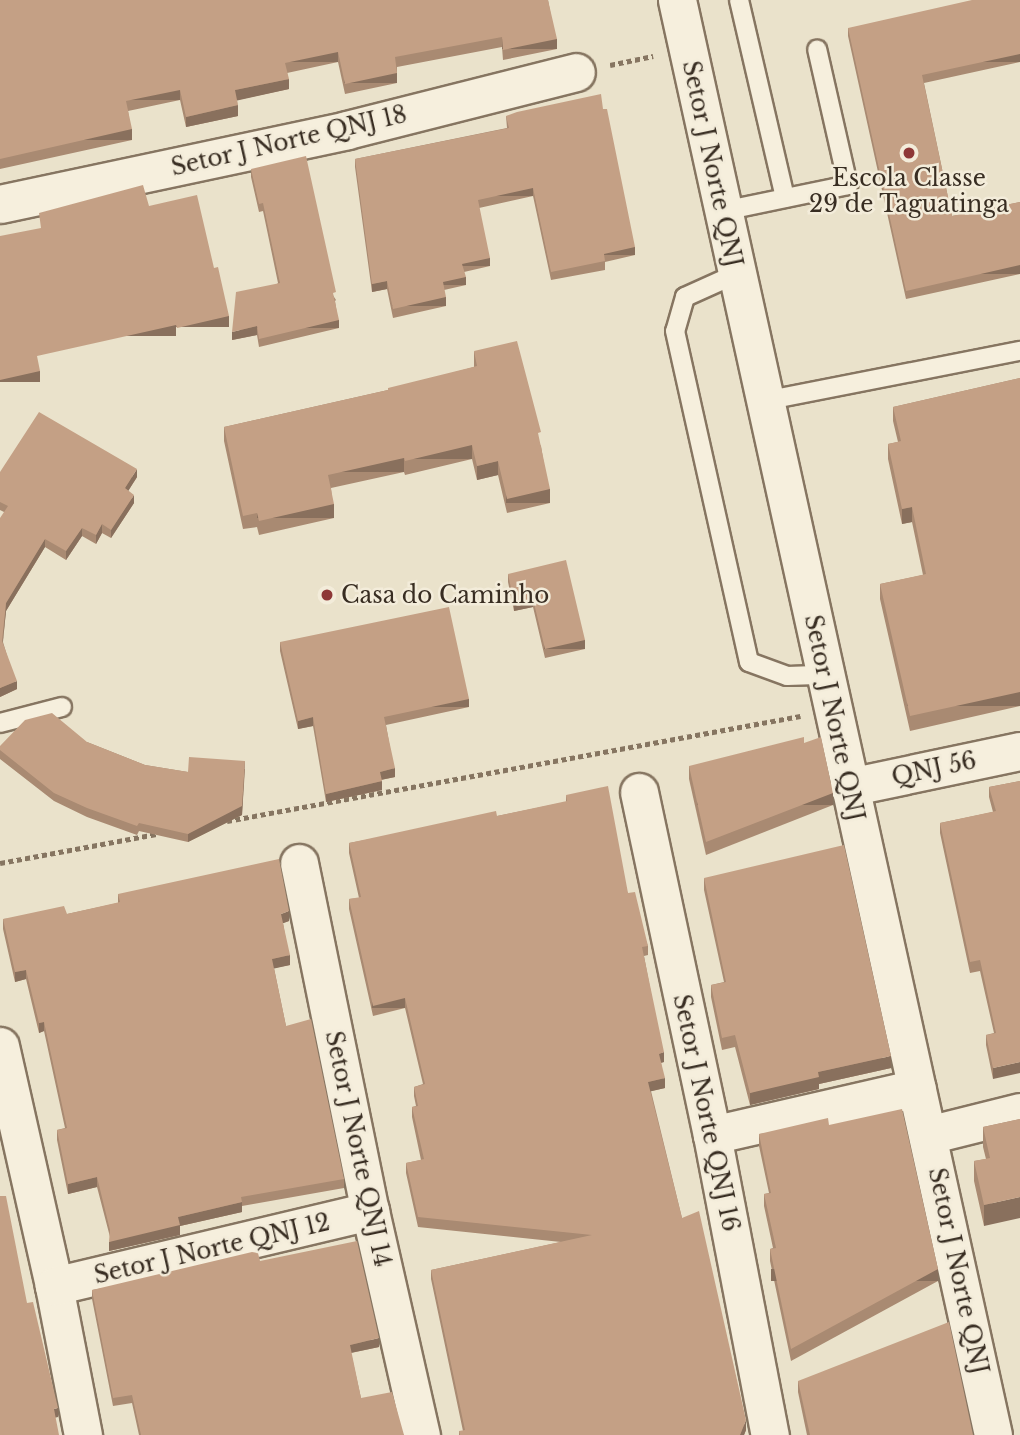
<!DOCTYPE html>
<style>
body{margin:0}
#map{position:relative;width:1020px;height:1435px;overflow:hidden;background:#eae2cb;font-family:"Libre Baskerville",serif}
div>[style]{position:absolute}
.path>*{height:4.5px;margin-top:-2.25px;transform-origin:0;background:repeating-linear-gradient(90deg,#867561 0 5px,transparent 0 8.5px)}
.roads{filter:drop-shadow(2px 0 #867561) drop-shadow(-2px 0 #867561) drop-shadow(0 2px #867561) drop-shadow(0 -2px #867561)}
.lane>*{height:18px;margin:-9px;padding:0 9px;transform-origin:9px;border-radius:9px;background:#f6efdd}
.street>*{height:37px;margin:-18.5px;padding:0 18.5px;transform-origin:18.5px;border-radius:18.5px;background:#f6efdd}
.wall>*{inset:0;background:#a98a72}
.shaded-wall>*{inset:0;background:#89705d;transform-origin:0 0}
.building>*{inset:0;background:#c4a085}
.dots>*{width:19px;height:19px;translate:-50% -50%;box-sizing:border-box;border:4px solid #f3ecda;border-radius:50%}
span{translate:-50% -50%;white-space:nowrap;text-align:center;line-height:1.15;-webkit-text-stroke:5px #f3ecda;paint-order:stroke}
.street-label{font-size:23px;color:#382d22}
.poi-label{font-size:23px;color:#382d22}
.left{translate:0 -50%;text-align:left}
</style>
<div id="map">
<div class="path">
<i style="left:610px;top:65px;width:44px;rotate:-11.8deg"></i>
<i style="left:227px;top:821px;width:583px;rotate:-10.38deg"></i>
<i style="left:0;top:863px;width:159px;rotate:-10.5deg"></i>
</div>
<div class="roads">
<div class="lane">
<i style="left:739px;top:0;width:203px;rotate:76.9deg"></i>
<i style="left:723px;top:211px;width:128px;rotate:-11.7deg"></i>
<i style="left:848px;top:185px;width:139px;rotate:-102.8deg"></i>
<i style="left:736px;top:274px;width:56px;rotate:155.7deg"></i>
<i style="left:685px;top:297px;width:35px;rotate:106deg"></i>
<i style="left:675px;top:331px;width:339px;rotate:77.4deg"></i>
<i style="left:749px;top:662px;width:40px;rotate:20.2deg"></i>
<i style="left:787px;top:676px;width:37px;rotate:-2deg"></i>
<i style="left:764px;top:401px;width:261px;rotate:-11.1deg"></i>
<i style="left:0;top:723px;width:64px;rotate:-14.5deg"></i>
</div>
<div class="street">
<i style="left:677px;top:0;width:1469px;rotate:77.58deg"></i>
<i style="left:0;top:204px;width:355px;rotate:-12deg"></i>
<i style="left:347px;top:130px;width:236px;rotate:-14.2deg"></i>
<i style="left:849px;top:787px;width:175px;rotate:-11.9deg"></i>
<i style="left:639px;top:792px;width:351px;rotate:78deg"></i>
<i style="left:712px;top:1135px;width:306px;rotate:79.1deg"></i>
<i style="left:299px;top:863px;width:355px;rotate:78.5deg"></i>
<i style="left:370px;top:1211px;width:230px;rotate:77.2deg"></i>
<i style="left:0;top:1046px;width:246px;rotate:77.3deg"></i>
<i style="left:54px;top:1286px;width:152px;rotate:79deg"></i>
<i style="left:712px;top:1135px;width:210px;rotate:-12.9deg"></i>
<i style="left:928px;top:1135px;width:95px;rotate:-14deg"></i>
<i style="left:54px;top:1286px;width:325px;rotate:-13.4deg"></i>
</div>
</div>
<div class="wall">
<i style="clip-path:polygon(0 0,548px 0,557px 49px,503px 60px,502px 47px,397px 67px,397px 83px,345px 94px,338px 62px,287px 73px,289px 89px,237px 100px,238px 116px,186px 127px,180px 100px,128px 111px,132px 140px,0 169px)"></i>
<i style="clip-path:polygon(848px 28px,1020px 62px,924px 83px,952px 216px,1020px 202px,1020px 274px,906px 299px,848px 36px)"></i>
<i style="clip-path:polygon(603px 109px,635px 255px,605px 262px,605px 270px,551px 280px,533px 196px,479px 208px,490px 266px,464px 272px,466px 285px,444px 290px,446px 306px,393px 318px,387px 289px,372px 292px,355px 167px,355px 159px,507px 128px,506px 116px)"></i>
<i style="clip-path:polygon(251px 169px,336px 300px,335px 301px,339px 328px,259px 347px,257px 335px,232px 340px,278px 283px,263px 211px,259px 212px,251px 177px)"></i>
<i style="clip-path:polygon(474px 351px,541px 446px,550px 503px,507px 513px,498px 475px,477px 480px,472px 459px,405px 475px,404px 472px,331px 488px,334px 518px,259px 535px,257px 527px,243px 529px,224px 441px,224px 427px,388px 390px,474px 367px)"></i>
<i style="clip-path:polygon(1020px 378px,1020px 706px,910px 731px,880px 599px,880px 584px,923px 575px,912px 522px,902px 524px,888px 459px,888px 444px,898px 442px,893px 421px,893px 407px)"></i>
<i style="clip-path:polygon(0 472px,137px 477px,128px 491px,134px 503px,111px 538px,102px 533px,96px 544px,82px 536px,66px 560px,45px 547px,6px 611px,3px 642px,17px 689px,0 697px,4px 512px,0 510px)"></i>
<i style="clip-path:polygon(508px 574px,585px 649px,545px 658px,533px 607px,514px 611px,508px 582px)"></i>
<i style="clip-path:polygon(280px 642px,469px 707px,386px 725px,395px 777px,381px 780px,382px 790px,326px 802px,313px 726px,298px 729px,280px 651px)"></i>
<i style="clip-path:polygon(87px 742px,145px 765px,188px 772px,245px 769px,242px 815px,188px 842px,139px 831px,137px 835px,87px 817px,54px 801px,0 759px,0 746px)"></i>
<i style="clip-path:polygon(689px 766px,833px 805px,706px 855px,689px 779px)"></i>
<i style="clip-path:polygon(1020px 781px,993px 1079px,986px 1045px,986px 1035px,994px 1033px,980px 971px,970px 973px,940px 833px,940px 823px,993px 812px,989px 797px,989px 787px)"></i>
<i style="clip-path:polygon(566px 795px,628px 893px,648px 946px,648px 955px,644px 956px,664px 1062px,661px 1063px,665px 1088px,651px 1091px,682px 1218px,746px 1430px,744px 1435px,459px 1435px,459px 1431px,463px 1431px,431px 1279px,431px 1270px,561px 1242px,418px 1227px,406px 1173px,406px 1163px,421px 1160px,412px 1117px,412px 1107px,416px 1106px,414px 1096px,414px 1087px,423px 1084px,405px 1008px,373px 1016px,349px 909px,349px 899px,359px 898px,349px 853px,349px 843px,497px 816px,566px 802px)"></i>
<i style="clip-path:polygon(704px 878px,891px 1068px,819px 1084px,819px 1089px,750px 1105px,735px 1047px,722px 1050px,711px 997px,711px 985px,724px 982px,704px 890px)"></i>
<i style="clip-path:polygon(118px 894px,289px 921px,283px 923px,290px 965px,274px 968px,286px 1026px,344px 1179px,344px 1188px,242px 1206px,242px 1212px,180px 1226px,180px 1235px,109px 1251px,110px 1237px,97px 1187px,68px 1194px,57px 1140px,57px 1130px,65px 1128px,44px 1031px,39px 1033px,26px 979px,15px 982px,3px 929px,3px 919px,67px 914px,118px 903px)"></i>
<i style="clip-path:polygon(1020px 1119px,984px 1226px,974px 1181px,974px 1161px,986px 1159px,983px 1147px,983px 1127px)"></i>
<i style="clip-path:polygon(829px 1125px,938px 1281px,791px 1361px,770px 1261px,770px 1249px,773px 1248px,764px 1206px,764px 1194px,769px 1193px,759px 1146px,759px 1134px)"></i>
<i style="clip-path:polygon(260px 1261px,379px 1347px,351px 1353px,361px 1398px,404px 1435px,139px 1435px,132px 1403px,113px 1406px,92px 1299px,92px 1290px)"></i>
<i style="clip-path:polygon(798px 1381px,973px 1435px,807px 1435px,798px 1392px)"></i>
</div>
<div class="shaded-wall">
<i style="left:557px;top:39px;width:10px;height:55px;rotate:90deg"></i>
<i style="left:338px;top:52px;width:10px;height:54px;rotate:90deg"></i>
<i style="left:1020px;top:54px;width:8px;height:100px;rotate:90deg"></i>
<i style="left:397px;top:73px;width:10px;height:53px;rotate:90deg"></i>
<i style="clip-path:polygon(289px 79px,289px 89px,235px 101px,235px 90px)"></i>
<i style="left:180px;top:90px;width:10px;height:55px;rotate:90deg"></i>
<i style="clip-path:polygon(238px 105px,238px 116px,186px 127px,186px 117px)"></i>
<i style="left:132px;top:129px;width:11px;height:135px;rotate:90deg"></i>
<i style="left:533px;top:188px;width:8px;height:56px;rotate:90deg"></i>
<i style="left:635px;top:247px;width:8px;height:32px;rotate:90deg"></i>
<i style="left:490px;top:258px;width:8px;height:29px;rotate:90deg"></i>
<i style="left:1020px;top:265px;width:9px;height:117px;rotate:90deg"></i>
<i style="left:466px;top:277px;width:8px;height:24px;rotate:90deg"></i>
<i style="clip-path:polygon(387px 281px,387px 289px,372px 292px,372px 284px)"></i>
<i style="left:446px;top:297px;width:9px;height:54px;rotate:90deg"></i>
<i style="left:229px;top:316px;width:11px;height:53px;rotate:90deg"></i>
<i style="left:339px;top:320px;width:8px;height:82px;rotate:90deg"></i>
<i style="left:176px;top:325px;width:11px;height:142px;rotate:90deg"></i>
<i style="clip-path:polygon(257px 326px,257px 335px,232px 340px,232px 332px)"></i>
<i style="left:40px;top:371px;width:11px;height:41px;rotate:90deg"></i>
<i style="left:472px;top:445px;width:14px;height:69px;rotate:90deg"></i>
<i style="left:404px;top:458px;width:14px;height:78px;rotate:90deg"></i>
<i style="clip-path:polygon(498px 461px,498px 475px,477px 480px,477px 466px)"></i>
<i style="clip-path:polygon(137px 469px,137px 477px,125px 496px,125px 488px)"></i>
<i style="left:550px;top:489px;width:14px;height:44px;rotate:90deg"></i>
<i style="clip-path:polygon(134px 495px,134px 503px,111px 538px,111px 530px)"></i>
<i style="left:334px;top:504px;width:14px;height:77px;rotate:90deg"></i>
<i style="clip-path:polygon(912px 507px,912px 522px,902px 524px,902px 509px)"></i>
<i style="clip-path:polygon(102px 524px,102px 533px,96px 544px,96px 535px)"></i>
<i style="clip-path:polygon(82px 528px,82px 536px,66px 560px,66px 551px)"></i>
<i style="clip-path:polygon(45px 539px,45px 547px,6px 611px,2px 649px,6px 603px)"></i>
<i style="clip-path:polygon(533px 599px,533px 607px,514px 611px,514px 603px)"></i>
<i style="left:585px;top:640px;width:9px;height:41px;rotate:90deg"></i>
<i style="clip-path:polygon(17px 681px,17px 689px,0 697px,0 688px)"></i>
<i style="left:1020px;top:692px;width:14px;height:113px;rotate:90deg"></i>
<i style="left:469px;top:699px;width:8px;height:87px;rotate:90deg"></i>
<i style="clip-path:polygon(313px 717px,313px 726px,298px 729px,298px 721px)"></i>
<i style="clip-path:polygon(245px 761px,242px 815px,188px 842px,188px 834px)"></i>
<i style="clip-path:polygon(395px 768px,395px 777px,380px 780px,380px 772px)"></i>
<i style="clip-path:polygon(382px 781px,382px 790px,326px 802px,326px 794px)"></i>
<i style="left:833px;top:793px;width:12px;height:136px;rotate:90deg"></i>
<i style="clip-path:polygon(289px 911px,289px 921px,281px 924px,281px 914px)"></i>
<i style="clip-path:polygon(290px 955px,290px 965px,272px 969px,272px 959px)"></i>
<i style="clip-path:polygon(26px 970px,26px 979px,15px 982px,15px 972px)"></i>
<i style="left:405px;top:998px;width:10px;height:33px;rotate:90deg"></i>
<i style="clip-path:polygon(44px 1022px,44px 1031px,39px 1033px,39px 1023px)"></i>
<i style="clip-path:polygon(664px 1052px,664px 1062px,659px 1063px,659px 1054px)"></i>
<i style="clip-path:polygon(891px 1056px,891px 1068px,819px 1084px,819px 1089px,750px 1105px,750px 1093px,818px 1072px)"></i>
<i style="clip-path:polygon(1020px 1062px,1020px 1073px,993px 1079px,993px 1068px)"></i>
<i style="clip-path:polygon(665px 1078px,665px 1088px,648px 1092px,648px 1082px)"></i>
<i style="clip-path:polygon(97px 1177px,97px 1187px,68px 1194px,68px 1184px)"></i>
<i style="clip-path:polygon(1020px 1197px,1020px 1218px,984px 1226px,984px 1205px)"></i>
<i style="clip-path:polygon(242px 1202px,242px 1212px,180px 1226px,180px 1235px,109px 1251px,109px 1242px,178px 1217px)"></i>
<i style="left:938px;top:1269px;width:12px;height:167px;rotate:90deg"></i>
<i style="clip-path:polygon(379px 1338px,379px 1347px,350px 1353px,350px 1345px)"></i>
<i style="clip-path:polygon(58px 1408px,58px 1417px,54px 1418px,54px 1409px)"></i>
<i style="clip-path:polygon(746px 1420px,746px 1430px,744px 1435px,740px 1435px)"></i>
</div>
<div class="building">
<i style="clip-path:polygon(0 0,548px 0,557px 39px,503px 50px,502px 37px,395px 57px,397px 73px,345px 84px,338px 52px,285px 63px,289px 79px,235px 90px,238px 105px,186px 117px,180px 90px,126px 101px,132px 129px,0 159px)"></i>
<i style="clip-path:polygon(972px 0,1020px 0,1020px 54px,922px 75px,952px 216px,1020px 202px,1020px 265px,906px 291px,848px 28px)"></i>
<i style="clip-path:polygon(601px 94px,603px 109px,607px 109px,635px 247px,604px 254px,605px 261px,551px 272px,533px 188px,478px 200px,490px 258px,462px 264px,466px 277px,443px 282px,446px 297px,393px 309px,387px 281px,372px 284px,355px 159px,509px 128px,506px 116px,517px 112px)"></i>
<i style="clip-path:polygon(306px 156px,336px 292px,333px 293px,339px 320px,259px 339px,257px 326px,232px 332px,236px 292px,280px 283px,263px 203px,259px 204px,251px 169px)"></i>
<i style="clip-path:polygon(143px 185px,149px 206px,197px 195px,214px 268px,218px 267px,229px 316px,177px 328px,176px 325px,37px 356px,40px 371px,0 380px,0 236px,41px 228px,39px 213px)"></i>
<i style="clip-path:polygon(517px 341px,541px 432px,538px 433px,550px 489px,507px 499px,498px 461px,477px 466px,472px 445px,405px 461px,404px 458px,328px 475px,334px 504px,259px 521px,257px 513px,243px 516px,224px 427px,388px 390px,388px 388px,477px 366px,474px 351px)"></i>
<i style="clip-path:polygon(1020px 378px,1020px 692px,910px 716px,880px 584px,926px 574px,912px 507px,902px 509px,888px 444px,901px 441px,893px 407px)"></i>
<i style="clip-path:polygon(39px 412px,137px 469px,125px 488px,134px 495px,111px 530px,102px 524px,96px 535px,82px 528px,66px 551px,45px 539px,6px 603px,2px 641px,17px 681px,0 688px,0 518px,8px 506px,0 502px,0 472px)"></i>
<i style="clip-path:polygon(566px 560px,585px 640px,545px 649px,533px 599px,514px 603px,508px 574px)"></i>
<i style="clip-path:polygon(449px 607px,469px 699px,384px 717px,395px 768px,380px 772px,382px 781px,326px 794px,313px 717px,298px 721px,280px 642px)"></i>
<i style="clip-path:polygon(52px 713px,87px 742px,145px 765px,188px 772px,189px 757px,245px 761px,242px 806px,188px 834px,139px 823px,137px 826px,87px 808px,54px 793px,0 750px,0 746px,25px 720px)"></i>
<i style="clip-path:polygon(804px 737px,804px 743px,821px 737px,833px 793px,706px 842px,689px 766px)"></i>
<i style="clip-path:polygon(1020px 781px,1020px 1062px,993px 1068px,986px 1035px,996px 1033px,980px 960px,970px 962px,940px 823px,996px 811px,989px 787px)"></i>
<i style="clip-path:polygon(608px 786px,628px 893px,635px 892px,648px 946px,642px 947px,664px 1052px,659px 1054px,665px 1078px,648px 1082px,682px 1218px,699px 1211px,746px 1420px,740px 1435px,460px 1435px,459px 1431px,465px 1430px,431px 1270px,592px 1235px,418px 1217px,406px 1163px,424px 1159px,412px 1107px,418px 1106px,414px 1087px,425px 1084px,405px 998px,373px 1006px,349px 899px,361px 897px,349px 843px,496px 811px,497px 816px,567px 801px,566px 795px)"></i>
<i style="clip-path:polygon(844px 845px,891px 1056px,818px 1072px,819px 1077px,750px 1093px,735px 1035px,722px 1038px,711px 985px,726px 982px,704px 878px)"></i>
<i style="clip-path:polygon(279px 859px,289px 911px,281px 914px,290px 955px,272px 959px,286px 1026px,311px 1019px,344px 1179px,241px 1197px,242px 1202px,178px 1217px,180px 1225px,109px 1242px,110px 1230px,97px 1177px,68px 1184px,57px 1130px,67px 1128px,44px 1022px,39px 1023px,26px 970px,15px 972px,3px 919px,64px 906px,67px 914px,120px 902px,118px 894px)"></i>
<i style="clip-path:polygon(902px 1109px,938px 1269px,791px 1349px,770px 1249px,776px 1248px,764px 1194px,771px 1193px,759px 1134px,828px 1118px,829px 1125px)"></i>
<i style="clip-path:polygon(1020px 1119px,1020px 1197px,984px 1205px,974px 1161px,990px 1158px,983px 1127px)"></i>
<i style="clip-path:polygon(0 1196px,6px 1196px,27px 1303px,33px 1302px,58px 1408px,54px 1409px,59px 1435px,0 1435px)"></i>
<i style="clip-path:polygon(357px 1241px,379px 1338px,350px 1345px,361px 1398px,392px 1392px,404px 1435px,141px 1435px,132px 1395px,113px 1398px,92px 1290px,252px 1252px,258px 1253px,260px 1261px)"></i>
<i style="clip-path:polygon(949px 1322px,973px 1435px,810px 1435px,798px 1381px)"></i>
</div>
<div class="dots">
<i style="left:909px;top:153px;background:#8e3837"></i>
<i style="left:327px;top:595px;background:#8e3837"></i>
</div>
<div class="street-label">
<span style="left:289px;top:141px;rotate:-13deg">Setor J Norte QNJ 18</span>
<span style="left:712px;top:164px;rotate:78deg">Setor J Norte QNJ</span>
<span style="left:834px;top:718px;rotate:78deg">Setor J Norte QNJ</span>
<span style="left:934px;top:769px;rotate:-12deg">QNJ 56</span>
<span style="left:706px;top:1113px;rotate:78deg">Setor J Norte QNJ 16</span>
<span style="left:358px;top:1149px;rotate:78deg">Setor J Norte QNJ 14</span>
<span style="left:212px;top:1249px;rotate:-13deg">Setor J Norte QNJ 12</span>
<span style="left:958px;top:1271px;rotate:78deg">Setor J Norte QNJ</span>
</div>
<div class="poi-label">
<span style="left:909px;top:191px">Escola Classe<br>29 de Taguatinga</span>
<span class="left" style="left:341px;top:595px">Casa do Caminho</span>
</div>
</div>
